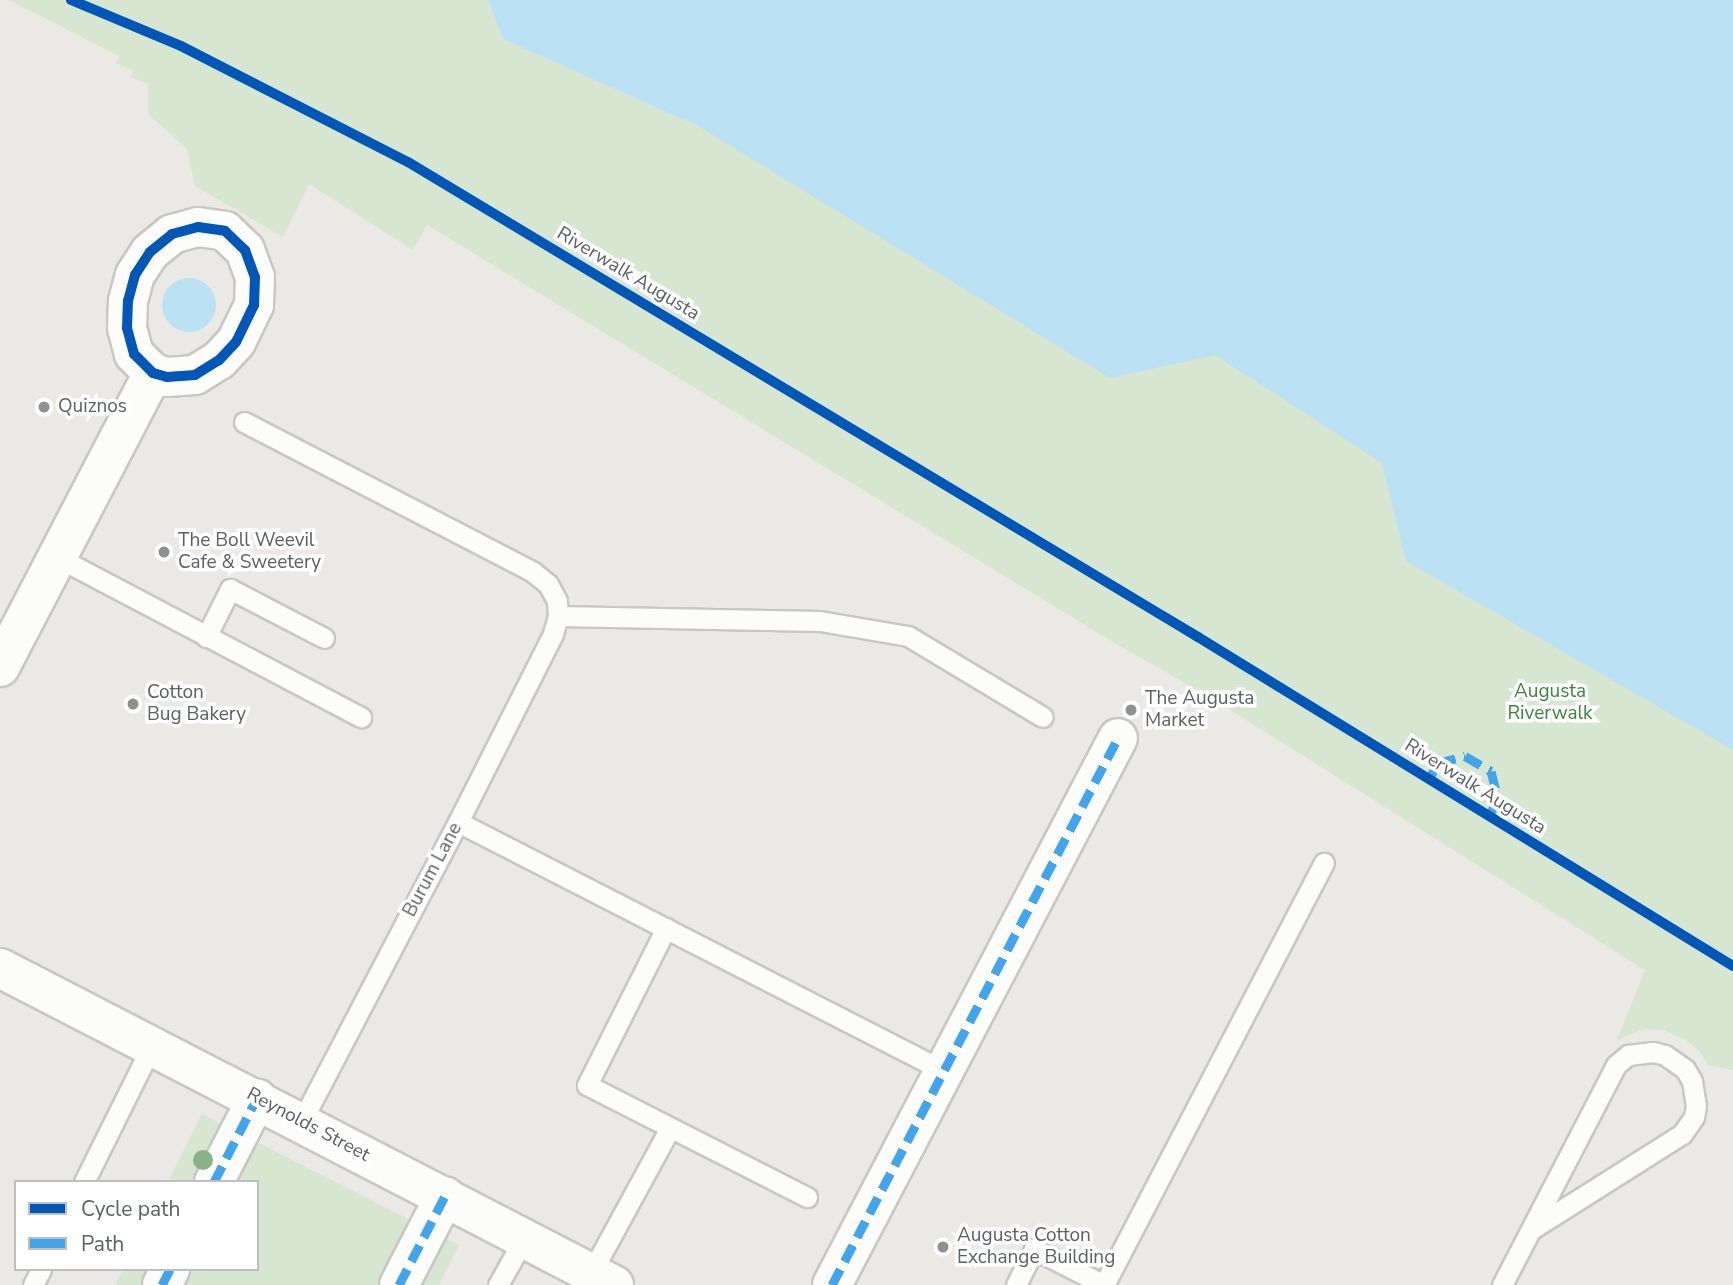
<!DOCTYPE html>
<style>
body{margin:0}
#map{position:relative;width:1733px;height:1285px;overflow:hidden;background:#ebe9e5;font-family:"Nunito Sans",sans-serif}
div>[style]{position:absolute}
.green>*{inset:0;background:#d6e6d1}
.water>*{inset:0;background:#bae1f4}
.round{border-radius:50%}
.roads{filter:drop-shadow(2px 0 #c7c7c6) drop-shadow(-2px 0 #c7c7c6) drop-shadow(0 2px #c7c7c6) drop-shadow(0 -2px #c7c7c6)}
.lane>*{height:19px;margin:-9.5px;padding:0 9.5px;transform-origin:9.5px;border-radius:9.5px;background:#fcfcfb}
.street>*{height:38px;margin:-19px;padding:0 19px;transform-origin:19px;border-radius:19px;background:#fcfcfb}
.secondary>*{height:38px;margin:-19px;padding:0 19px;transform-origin:19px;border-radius:19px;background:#fcfcfb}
.quiet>*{height:9px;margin-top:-4.5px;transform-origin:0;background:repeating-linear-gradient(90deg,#40a5ee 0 18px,transparent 0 27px)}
.cycleway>*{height:10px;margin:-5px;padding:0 5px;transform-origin:5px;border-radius:5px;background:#0057b8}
.trees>*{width:20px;height:20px;margin:-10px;border-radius:50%;background:#8bb286}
.dots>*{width:19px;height:19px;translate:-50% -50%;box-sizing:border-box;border:4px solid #fff;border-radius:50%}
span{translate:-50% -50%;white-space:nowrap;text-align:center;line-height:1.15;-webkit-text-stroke:7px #fff;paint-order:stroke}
.street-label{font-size:19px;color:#5b6063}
.poi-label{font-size:19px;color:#5b6063}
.left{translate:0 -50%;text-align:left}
.park-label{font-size:19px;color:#3c8539}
.legend{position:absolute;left:14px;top:1180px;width:245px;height:91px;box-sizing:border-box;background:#fff;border:2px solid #bdbfc1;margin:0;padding:9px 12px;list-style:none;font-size:21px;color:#5b6063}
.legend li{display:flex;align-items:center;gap:14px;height:35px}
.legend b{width:35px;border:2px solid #bdbfc1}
</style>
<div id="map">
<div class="green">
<i style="clip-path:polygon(9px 0,488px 0,503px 39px,698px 126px,1196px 294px,1733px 605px,1733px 1070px,1708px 1065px,1700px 1052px,1686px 1040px,1664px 1030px,1644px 1029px,1617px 1040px,1645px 970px,1206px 695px,1113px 642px,427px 225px,413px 250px,309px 184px,283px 237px,195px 186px,187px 149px,148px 114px,148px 84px,131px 77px,133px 71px,116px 63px,119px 56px)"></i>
<i style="clip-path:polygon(202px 1114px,459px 1245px,439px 1285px,115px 1285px,123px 1269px,257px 1269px,257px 1182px,168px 1182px)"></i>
</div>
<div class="water">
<i style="clip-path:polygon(488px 0,1733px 0,1733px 750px,1406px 561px,1382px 463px,1215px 355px,1110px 378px,698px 126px,503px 39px)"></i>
<i class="round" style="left:162px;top:278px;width:54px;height:54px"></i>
</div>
<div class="roads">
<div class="lane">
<i style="left:244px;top:422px;width:326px;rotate:27.4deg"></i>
<i style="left:533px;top:572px;width:19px;rotate:39deg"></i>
<i style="left:548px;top:584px;width:19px;rotate:62deg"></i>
<i style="left:557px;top:601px;width:15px;rotate:86deg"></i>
<i style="left:558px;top:616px;width:19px;rotate:106deg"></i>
<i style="left:553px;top:634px;width:211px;rotate:116.8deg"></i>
<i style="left:458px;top:822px;width:339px;rotate:117.6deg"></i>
<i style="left:57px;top:557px;width:344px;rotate:27.8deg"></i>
<i style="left:558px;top:616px;width:262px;rotate:1.1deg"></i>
<i style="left:820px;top:621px;width:89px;rotate:9.7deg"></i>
<i style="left:908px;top:636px;width:157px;rotate:31deg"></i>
<i style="left:206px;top:637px;width:54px;rotate:-63.4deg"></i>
<i style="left:230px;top:589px;width:106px;rotate:27.5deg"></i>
<i style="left:458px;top:822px;width:546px;rotate:27.13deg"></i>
<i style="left:666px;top:928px;width:176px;rotate:116.7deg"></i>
<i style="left:587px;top:1085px;width:247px;rotate:27deg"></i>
<i style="left:84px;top:1182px;width:153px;rotate:-63.6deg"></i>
<i style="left:591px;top:1273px;width:165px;rotate:-61.4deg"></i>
<i style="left:33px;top:1285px;width:18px;rotate:-63deg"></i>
<i style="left:498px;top:1285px;width:54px;rotate:-61deg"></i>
<i style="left:1016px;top:1285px;width:40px;rotate:-63.4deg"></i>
<i style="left:1034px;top:1249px;width:79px;rotate:27.2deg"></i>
<i style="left:1104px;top:1285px;width:476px;rotate:-62.5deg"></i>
<i style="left:1502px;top:1285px;width:248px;rotate:-62.6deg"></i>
<i style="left:1616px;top:1065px;width:16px;rotate:-40deg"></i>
<i style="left:1628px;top:1055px;width:25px;rotate:-7deg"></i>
<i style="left:1653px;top:1052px;width:12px;rotate:14deg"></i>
<i style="left:1665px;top:1055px;width:24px;rotate:35deg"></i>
<i style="left:1685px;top:1069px;width:14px;rotate:60deg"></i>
<i style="left:1692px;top:1081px;width:25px;rotate:81deg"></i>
<i style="left:1696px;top:1106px;width:11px;rotate:100deg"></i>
<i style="left:1694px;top:1117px;width:21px;rotate:125deg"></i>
<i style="left:1682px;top:1134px;width:178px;rotate:147.7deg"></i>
</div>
<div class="street">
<i style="left:198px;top:227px;width:27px;rotate:8deg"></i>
<i style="left:225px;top:231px;width:28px;rotate:44deg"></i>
<i style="left:245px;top:250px;width:29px;rotate:70deg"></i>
<i style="left:255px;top:277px;width:28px;rotate:92deg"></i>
<i style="left:254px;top:305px;width:41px;rotate:115.9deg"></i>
<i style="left:236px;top:342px;width:25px;rotate:133deg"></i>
<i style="left:219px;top:360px;width:28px;rotate:148deg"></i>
<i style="left:195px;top:375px;width:28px;rotate:176deg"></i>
<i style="left:167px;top:377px;width:15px;rotate:-164deg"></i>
<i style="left:153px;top:373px;width:27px;rotate:-135deg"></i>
<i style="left:134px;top:354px;width:27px;rotate:-105deg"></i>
<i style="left:127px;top:328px;width:27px;rotate:-88deg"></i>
<i style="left:128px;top:301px;width:27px;rotate:-75deg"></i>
<i style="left:135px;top:275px;width:27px;rotate:-57deg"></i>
<i style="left:150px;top:252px;width:28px;rotate:-39deg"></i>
<i style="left:172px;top:234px;width:27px;rotate:-15deg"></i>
<i style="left:0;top:667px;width:331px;rotate:-62.5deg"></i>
<i style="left:214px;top:1182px;width:94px;rotate:-62.9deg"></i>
<i style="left:162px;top:1285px;width:18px;rotate:-63deg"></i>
<i style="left:399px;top:1285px;width:100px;rotate:-62.7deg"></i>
<i style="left:832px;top:1285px;width:617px;rotate:-62.4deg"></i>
</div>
<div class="secondary">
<i style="left:0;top:968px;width:691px;rotate:27.31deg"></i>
</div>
</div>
<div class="quiet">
<i style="left:1429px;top:779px;width:18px;rotate:-61deg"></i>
<i style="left:1438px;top:763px;width:28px;rotate:-15deg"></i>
<i style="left:1465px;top:756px;width:30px;rotate:30deg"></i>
<i style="left:1491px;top:771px;width:29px;rotate:76deg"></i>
<i style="left:1498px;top:799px;width:19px;rotate:118deg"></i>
<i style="left:214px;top:1182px;width:94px;rotate:-62.9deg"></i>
<i style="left:162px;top:1285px;width:18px;rotate:-63deg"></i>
<i style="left:399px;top:1285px;width:100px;rotate:-62.7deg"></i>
<i style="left:832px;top:1285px;width:617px;rotate:-62.4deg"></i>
</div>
<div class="cycleway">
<i style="left:71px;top:0;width:119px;rotate:22.7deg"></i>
<i style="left:181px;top:46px;width:255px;rotate:27.1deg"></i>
<i style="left:408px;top:162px;width:922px;rotate:31.02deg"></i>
<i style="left:1198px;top:637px;width:628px;rotate:31.59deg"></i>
<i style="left:198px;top:227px;width:27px;rotate:8deg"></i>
<i style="left:225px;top:231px;width:28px;rotate:44deg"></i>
<i style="left:245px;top:250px;width:29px;rotate:70deg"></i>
<i style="left:255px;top:277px;width:28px;rotate:92deg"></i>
<i style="left:254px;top:305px;width:41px;rotate:115.9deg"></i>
<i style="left:236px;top:342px;width:25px;rotate:133deg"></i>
<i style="left:219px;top:360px;width:28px;rotate:148deg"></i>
<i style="left:195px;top:375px;width:28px;rotate:176deg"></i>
<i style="left:167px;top:377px;width:15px;rotate:-164deg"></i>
<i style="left:153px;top:373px;width:27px;rotate:-135deg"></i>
<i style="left:134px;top:354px;width:27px;rotate:-105deg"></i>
<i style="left:127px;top:328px;width:27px;rotate:-88deg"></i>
<i style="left:128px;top:301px;width:27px;rotate:-75deg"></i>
<i style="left:135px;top:275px;width:27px;rotate:-57deg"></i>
<i style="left:150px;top:252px;width:28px;rotate:-39deg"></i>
<i style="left:172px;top:234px;width:27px;rotate:-15deg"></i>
</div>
<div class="trees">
<i style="left:203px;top:1160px"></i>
</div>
<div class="dots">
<i style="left:44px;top:407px;background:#8d9090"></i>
<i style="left:164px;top:552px;background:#8d9090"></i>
<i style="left:133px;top:704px;background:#8d9090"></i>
<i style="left:1131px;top:710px;background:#8d9090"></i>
<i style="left:943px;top:1247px;background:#8d9090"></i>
</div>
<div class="street-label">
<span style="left:628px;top:274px;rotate:31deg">Riverwalk Augusta</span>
<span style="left:1475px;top:787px;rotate:32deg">Riverwalk Augusta</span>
<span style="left:433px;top:870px;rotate:-62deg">Burum Lane</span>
<span style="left:308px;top:1125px;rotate:28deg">Reynolds Street</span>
</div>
<div class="poi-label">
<span class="left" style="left:58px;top:407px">Quiznos</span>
<span class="left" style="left:178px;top:552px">The Boll Weevil<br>Cafe &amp; Sweetery</span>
<span class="left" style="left:147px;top:704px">Cotton<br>Bug Bakery</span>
<span class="left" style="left:1145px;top:710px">The Augusta<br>Market</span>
<span class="left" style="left:957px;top:1247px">Augusta Cotton<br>Exchange Building</span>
</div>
<div class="park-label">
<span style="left:1550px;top:703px">Augusta<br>Riverwalk</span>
</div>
<ul class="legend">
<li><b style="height:9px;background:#0057b8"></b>Cycle path</li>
<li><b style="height:9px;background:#40a5ee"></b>Path</li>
</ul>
</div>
